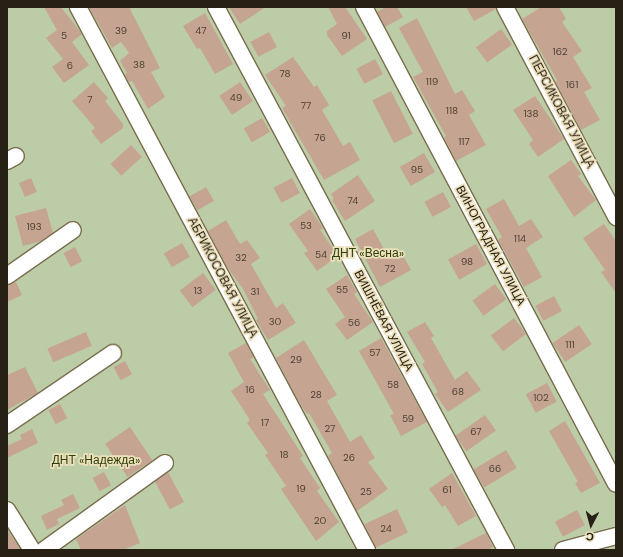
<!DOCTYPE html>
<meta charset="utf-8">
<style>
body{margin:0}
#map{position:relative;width:623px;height:557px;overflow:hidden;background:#ecdfbc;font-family:"DM Sans",sans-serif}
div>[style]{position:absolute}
.green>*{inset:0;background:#bbcca6;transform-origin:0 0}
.building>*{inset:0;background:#c6a492;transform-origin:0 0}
.roads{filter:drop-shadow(1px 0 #796d4d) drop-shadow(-1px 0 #796d4d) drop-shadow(0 1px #796d4d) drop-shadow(0 -1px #796d4d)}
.minor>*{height:16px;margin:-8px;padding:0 8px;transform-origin:8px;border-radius:8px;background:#fff}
span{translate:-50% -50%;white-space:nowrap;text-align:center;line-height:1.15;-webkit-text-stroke:3.5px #ecdfbc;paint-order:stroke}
.number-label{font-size:10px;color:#4e4234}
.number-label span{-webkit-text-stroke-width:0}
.street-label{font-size:12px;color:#262114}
.park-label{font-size:12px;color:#2e4208}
.frame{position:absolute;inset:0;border:8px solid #262114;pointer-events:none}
.north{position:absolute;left:571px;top:505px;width:40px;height:40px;-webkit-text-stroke:3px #ecdfbc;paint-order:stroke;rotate:186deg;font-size:11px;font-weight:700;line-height:16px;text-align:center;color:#262114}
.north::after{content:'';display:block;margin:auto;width:14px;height:18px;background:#262114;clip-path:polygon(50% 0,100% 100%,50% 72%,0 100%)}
</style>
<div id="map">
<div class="green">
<i style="left:7px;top:7px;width:609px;height:543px"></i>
</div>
<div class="building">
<i style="clip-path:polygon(44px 7px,61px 7px,82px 34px,72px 42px,89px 65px,64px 83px,52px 67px,63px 59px,46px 38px,57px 30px)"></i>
<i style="clip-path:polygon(89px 7px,129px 7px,160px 68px,151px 72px,165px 97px,152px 106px,148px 109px,132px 81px,129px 82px,125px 75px,127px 73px,120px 61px,129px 53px,121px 42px,112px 48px)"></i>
<i style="clip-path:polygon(229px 7px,266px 7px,240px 24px)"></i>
<i style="clip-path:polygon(328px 7px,345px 7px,367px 39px,342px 56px,327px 35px,327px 31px,337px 24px)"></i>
<i style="clip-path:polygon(386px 7px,397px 7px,403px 17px,385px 27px,377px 12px)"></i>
<i style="clip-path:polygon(466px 7px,496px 7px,496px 9px,474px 21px)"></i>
<i style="clip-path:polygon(541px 7px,559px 7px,566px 19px,562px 22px,582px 51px,573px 57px,592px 88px,584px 92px,600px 120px,581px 130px,555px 82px,557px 80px,522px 19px)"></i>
<i style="clip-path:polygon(205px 13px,233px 64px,215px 74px,200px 48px,197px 49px,183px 26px)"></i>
<i style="clip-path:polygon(417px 18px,455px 94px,462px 90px,475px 111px,469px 115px,486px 145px,456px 161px,444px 138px,446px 136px,413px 77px,423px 72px,399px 28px)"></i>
<i style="left:501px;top:29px;width:19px;height:31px;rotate:54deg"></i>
<i style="left:269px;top:32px;width:17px;height:21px;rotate:62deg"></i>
<i style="clip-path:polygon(293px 57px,314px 87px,317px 85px,329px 105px,322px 110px,343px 146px,350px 142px,360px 160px,324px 180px,282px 108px,286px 106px,265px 75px)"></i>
<i style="left:375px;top:59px;width:17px;height:21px;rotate:62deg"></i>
<i style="clip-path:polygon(94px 82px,108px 98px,105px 101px,123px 124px,123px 128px,101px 144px,91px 131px,95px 128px,72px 101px)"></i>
<i style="left:240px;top:82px;width:23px;height:25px;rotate:56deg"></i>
<i style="left:391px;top:91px;width:48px;height:21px;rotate:63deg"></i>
<i style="clip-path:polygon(535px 96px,564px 139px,538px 157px,529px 144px,533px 140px,513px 110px)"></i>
<i style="left:262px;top:118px;width:16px;height:21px;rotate:60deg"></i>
<i style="left:131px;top:145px;width:16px;height:28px;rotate:47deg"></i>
<i style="left:424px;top:153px;width:22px;height:28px;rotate:60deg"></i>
<i style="clip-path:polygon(571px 160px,581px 174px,578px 176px,596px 200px,574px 217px,548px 176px)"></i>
<i style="clip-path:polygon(358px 175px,375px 201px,345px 221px,332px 200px,334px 199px,331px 194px)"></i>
<i style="left:31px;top:178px;width:15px;height:13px;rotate:67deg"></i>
<i style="left:292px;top:178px;width:17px;height:21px;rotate:62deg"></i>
<i style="left:206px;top:187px;width:16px;height:19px;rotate:60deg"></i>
<i style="left:443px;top:192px;width:17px;height:21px;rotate:62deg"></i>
<i style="clip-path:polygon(504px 199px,519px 226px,531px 219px,543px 237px,526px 248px,542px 277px,524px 287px,498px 240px,502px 237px,486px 209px)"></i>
<i style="clip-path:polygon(46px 208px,53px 233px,41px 241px,23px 246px,15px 216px)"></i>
<i style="clip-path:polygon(310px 209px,323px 228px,320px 230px,338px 256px,317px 271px,304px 253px,308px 251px,289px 224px)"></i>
<i style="clip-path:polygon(226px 220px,240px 244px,247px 240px,260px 258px,251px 264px,276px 308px,283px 303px,296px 323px,268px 340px,256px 320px,258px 319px,243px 289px,225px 264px,208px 231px)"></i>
<i style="clip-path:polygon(604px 224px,616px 241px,616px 293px,601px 272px,605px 270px,583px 238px)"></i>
<i style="clip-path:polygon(373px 229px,389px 258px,401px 252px,411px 270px,380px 287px,355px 239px)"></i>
<i style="left:182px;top:243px;width:16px;height:21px;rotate:60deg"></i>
<i style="left:476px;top:244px;width:23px;height:32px;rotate:61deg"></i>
<i style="left:75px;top:247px;width:16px;height:13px;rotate:63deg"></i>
<i style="left:203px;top:273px;width:21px;height:29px;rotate:53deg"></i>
<i style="clip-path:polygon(347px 275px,357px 292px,354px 294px,373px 322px,347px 340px,335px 324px,345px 317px,326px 289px)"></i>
<i style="clip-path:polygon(16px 282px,22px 295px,7px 302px,7px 285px)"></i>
<i style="left:495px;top:284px;width:19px;height:28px;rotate:54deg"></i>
<i style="left:554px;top:296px;width:17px;height:21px;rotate:62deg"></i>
<i style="left:514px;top:318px;width:20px;height:29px;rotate:53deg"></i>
<i style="clip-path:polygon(425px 322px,434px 336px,431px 338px,455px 380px,467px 371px,481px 390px,448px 412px,435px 394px,438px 392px,422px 364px,425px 362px,407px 332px)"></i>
<i style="left:579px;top:325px;width:23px;height:32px;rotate:56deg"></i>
<i style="left:86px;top:332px;width:15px;height:42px;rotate:67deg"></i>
<i style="clip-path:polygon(381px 338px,427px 422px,401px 436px,390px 415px,394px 414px,359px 351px)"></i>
<i style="clip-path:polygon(304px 340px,337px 395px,327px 401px,350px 442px,361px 435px,375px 458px,368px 462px,388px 489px,357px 511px,328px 456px,332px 453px,309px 413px,307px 414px,298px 401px,276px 358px)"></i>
<i style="clip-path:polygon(246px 343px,254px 357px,250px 359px,270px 390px,263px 394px,303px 456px,300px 458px,320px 488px,317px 491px,339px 522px,316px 541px,281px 489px,286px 486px,265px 455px,268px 453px,247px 423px,250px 420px,231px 391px,244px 382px,228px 353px)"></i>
<i style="left:125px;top:361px;width:15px;height:13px;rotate:62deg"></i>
<i style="clip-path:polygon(25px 367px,38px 393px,7px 410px,7px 375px)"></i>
<i style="left:547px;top:383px;width:21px;height:24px;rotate:62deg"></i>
<i style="left:60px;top:404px;width:16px;height:13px;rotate:63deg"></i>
<i style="left:485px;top:415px;width:19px;height:36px;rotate:55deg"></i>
<i style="clip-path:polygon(565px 421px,600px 483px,581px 493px,575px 483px,578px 482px,549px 431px)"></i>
<i style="left:130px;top:427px;width:40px;height:30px;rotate:56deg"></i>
<i style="clip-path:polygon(32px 429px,38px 443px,7px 458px,7px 446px,22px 439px,20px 435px)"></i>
<i style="left:506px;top:450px;width:21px;height:38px;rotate:59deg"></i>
<i style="left:104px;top:472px;width:15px;height:13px;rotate:62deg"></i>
<i style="left:168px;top:472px;width:34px;height:16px;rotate:62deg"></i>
<i style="clip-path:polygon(452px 473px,476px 516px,458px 526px,445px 505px,442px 507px,429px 489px)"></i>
<i style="clip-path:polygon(73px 494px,80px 508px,57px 519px,59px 524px,47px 530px,41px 516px,64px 505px,61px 500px)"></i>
<i style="clip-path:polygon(125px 505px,140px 543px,123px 550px,81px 550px,76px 539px)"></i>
<i style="left:397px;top:509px;width:26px;height:36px;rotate:65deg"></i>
<i style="left:577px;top:510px;width:17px;height:25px;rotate:62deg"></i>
<i style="clip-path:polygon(7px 530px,19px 546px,21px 550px,7px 550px)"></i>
<i style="clip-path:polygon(486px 533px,493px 547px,487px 550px,451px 550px)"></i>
</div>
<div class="roads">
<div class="minor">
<i style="left:78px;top:7px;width:615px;rotate:61.98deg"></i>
<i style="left:216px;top:7px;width:616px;rotate:61.89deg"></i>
<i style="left:364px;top:7px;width:539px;rotate:62.15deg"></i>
<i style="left:505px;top:7px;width:238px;rotate:62.1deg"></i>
<i style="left:7px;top:161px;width:10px;rotate:-29deg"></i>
<i style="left:7px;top:276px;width:80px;rotate:-34.9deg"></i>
<i style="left:7px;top:425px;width:128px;rotate:-34.2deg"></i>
<i style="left:7px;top:510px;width:47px;rotate:58deg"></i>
<i style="left:44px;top:550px;width:149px;rotate:-35.7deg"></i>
<i style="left:563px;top:550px;width:55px;rotate:-14.8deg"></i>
</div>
</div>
<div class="number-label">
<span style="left:121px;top:31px">39</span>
<span style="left:201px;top:31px">47</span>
<span style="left:64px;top:36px">5</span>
<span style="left:346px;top:36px">91</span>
<span style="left:560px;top:52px">162</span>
<span style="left:139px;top:65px">38</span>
<span style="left:70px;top:66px">6</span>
<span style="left:285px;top:74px">78</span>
<span style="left:432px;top:82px">119</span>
<span style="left:572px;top:85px">161</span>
<span style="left:236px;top:98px">49</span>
<span style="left:90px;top:100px">7</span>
<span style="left:306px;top:106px">77</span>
<span style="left:452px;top:111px">118</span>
<span style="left:531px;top:114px">138</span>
<span style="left:320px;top:138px">76</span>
<span style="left:464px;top:142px">117</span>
<span style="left:417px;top:170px">95</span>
<span style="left:353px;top:201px">74</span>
<span style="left:306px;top:226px">53</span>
<span style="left:34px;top:227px">193</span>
<span style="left:520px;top:239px">114</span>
<span style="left:321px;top:255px">54</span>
<span style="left:241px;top:258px">32</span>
<span style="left:467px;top:262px">98</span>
<span style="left:390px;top:269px">72</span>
<span style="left:342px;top:290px">55</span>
<span style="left:198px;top:291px">13</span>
<span style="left:255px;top:292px">31</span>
<span style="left:275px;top:322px">30</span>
<span style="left:354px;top:323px">56</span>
<span style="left:570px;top:345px">111</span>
<span style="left:375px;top:353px">57</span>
<span style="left:296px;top:360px">29</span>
<span style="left:393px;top:385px">58</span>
<span style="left:250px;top:390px">16</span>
<span style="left:458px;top:392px">68</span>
<span style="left:316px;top:395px">28</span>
<span style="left:541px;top:398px">102</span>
<span style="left:408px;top:419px">59</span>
<span style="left:265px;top:423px">17</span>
<span style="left:330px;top:429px">27</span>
<span style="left:476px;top:432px">67</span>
<span style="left:284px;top:455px">18</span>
<span style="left:349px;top:458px">26</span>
<span style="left:495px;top:469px">66</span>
<span style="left:301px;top:489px">19</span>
<span style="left:447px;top:490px">61</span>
<span style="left:366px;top:492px">25</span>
<span style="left:320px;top:521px">20</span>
<span style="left:386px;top:529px">24</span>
</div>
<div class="street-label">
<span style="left:561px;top:112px;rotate:62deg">ПЕРСИКОВАЯ УЛИЦА</span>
<span style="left:490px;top:246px;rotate:62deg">ВИНОГРАДНАЯ УЛИЦА</span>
<span style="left:222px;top:278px;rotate:62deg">АБРИКОСОВАЯ УЛИЦА</span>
<span style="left:383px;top:321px;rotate:62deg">ВИШНЁВАЯ УЛИЦА</span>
</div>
<div class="park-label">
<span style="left:368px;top:254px">ДНТ «Весна»</span>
<span style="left:96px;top:461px">ДНТ «Надежда»</span>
</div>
<div class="frame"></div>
<div class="north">С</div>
</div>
